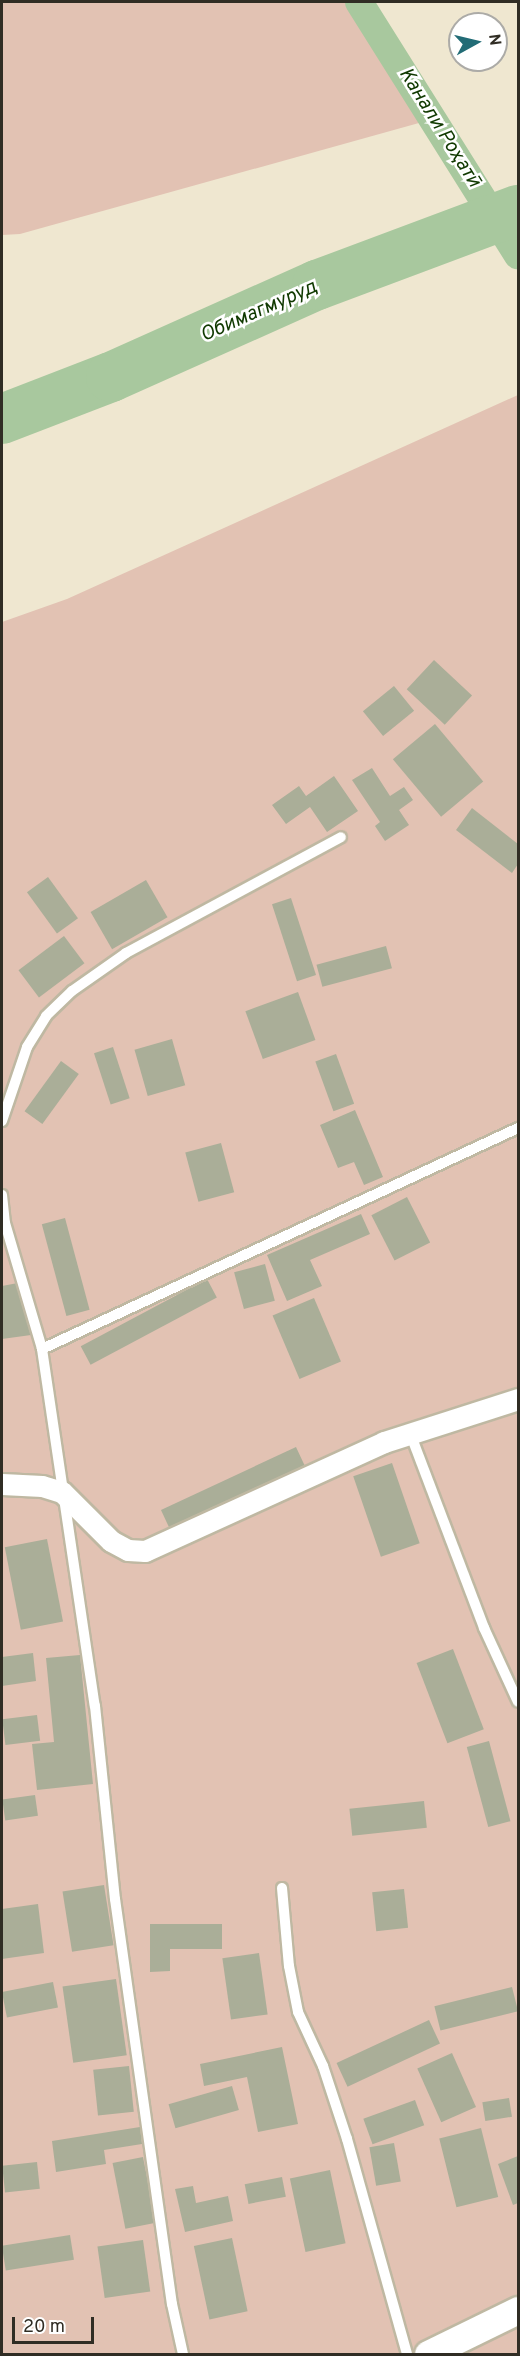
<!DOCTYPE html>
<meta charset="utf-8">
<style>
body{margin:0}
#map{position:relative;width:520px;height:2356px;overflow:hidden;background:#efe7d0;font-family:Overpass,sans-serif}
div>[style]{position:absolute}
.green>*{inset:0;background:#e2c2b3}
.canal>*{height:28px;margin:-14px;padding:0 14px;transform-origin:14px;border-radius:14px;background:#a8c89e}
.river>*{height:50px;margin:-25px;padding:0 25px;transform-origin:25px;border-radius:25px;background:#a8c89e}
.building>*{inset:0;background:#aaae98;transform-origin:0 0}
.roads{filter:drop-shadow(2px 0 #bfb8a2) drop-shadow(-2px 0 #bfb8a2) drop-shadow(0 2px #bfb8a2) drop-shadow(0 -2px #bfb8a2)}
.service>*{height:10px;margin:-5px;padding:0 5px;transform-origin:5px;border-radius:5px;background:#fff}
.minor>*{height:21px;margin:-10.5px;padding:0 10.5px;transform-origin:10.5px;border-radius:10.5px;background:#fff}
.tertiary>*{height:27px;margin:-13.5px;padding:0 13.5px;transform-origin:13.5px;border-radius:13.5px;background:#fff}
span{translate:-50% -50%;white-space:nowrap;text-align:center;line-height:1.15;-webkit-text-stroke:5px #fff;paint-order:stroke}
.water-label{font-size:20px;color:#103900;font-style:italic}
.frame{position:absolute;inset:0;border:3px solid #302d24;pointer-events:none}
.north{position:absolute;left:448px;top:12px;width:60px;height:60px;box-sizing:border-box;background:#fff;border:2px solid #acaba7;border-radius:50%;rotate:82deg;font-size:16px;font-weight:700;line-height:24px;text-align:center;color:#302d24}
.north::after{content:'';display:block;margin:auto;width:21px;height:27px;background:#226c76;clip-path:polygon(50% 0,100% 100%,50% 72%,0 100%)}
.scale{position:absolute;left:12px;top:2317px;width:82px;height:27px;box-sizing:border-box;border:3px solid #302d24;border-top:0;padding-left:8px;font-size:18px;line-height:21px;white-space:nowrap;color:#302d24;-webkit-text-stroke:4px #fff;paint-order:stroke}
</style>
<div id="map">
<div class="green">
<i style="clip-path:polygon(2px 2px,368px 2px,444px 116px,20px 234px,2px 235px)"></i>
<i style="clip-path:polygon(518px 395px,518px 2309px,420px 2354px,2px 2354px,2px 622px,67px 599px)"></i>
<i style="clip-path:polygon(518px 2311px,518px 2354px,423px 2354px)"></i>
</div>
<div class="canal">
<i style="left:359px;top:2px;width:299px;rotate:57.9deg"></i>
</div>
<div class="river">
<i style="left:2px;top:419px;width:117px;rotate:-21.1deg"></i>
<i style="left:111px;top:377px;width:226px;rotate:-24.1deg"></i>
<i style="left:317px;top:285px;width:215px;rotate:-20.5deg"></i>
</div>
<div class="building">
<i style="left:434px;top:660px;width:52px;height:40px;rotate:43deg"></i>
<i style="left:394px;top:686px;width:32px;height:40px;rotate:51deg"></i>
<i style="left:435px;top:724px;width:75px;height:55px;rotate:50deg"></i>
<i style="clip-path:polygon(372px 768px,390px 796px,404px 787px,413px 800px,399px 810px,409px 825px,385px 841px,375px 826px,380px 822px,352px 780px)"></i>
<i style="clip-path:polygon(334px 776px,358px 811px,327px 832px,310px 807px,286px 824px,272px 805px,299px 786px,306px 796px)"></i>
<i style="clip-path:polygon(472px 808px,518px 844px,518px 864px,512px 873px,456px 830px)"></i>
<i style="left:48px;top:877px;width:51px;height:26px;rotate:54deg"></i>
<i style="left:146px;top:880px;width:43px;height:64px;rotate:60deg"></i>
<i style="left:291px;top:898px;width:81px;height:20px;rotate:72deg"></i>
<i style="left:64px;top:936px;width:34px;height:57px;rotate:53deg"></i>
<i style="left:386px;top:946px;width:23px;height:72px;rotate:75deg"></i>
<i style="left:298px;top:992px;width:51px;height:56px;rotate:70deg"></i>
<i style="left:172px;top:1039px;width:48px;height:39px;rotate:74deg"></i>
<i style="left:113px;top:1047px;width:54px;height:20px;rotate:72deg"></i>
<i style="left:336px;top:1054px;width:53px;height:22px;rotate:70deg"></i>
<i style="left:61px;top:1061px;width:22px;height:62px;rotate:36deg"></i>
<i style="clip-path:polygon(355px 1110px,383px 1177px,364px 1185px,354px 1162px,338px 1168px,320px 1125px)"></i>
<i style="left:221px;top:1143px;width:51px;height:37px;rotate:75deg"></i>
<i style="left:407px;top:1197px;width:51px;height:40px;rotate:63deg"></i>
<i style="clip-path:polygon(361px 1214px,370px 1234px,310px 1260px,322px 1286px,287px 1301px,267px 1255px)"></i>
<i style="left:65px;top:1218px;width:95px;height:24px;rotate:75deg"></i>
<i style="left:265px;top:1264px;width:38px;height:32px;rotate:75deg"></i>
<i style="left:207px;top:1279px;width:21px;height:143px;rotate:62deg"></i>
<i style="clip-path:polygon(23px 1282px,31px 1335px,2px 1339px,2px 1286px)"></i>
<i style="left:314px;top:1298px;width:69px;height:45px;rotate:67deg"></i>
<i style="left:296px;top:1447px;width:26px;height:149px;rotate:65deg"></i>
<i style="left:392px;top:1463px;width:85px;height:41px;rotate:71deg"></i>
<i style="left:47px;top:1539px;width:84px;height:43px;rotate:79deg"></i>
<i style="left:453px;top:1649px;width:86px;height:39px;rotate:69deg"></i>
<i style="clip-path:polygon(33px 1653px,36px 1681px,2px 1686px,2px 1657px)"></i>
<i style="clip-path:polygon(80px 1655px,93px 1784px,37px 1790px,32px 1744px,54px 1742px,46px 1658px)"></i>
<i style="left:37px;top:1715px;width:26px;height:35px;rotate:83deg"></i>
<i style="left:489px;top:1741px;width:83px;height:23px;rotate:75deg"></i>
<i style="left:35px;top:1795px;width:21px;height:33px;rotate:82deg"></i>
<i style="left:424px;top:1801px;width:27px;height:75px;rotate:84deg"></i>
<i style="left:104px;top:1885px;width:61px;height:42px;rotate:81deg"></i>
<i style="left:404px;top:1889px;width:39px;height:32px;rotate:84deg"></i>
<i style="clip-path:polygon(38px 1904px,44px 1953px,2px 1959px,2px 1909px)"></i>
<i style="clip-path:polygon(150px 1924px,222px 1924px,222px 1949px,170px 1949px,170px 1971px,150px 1972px)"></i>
<i style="left:259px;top:1953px;width:62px;height:37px;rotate:82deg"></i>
<i style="left:116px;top:1979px;width:77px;height:54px;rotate:82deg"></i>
<i style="left:53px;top:1982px;width:26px;height:52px;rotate:79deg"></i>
<i style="left:512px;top:1987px;width:25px;height:80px;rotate:76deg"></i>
<i style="left:429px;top:2020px;width:26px;height:102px;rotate:65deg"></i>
<i style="clip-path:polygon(282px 2047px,298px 2124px,258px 2132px,247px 2077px,204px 2086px,200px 2064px)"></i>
<i style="left:452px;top:2053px;width:59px;height:38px;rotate:66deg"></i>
<i style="left:129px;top:2066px;width:46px;height:36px;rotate:84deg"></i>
<i style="left:232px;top:2086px;width:25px;height:66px;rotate:74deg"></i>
<i style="left:509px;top:2098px;width:19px;height:27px;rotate:81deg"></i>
<i style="left:415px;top:2100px;width:27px;height:55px;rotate:70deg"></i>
<i style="clip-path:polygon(140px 2127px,142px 2144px,104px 2150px,106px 2164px,56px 2172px,52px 2141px)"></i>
<i style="left:481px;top:2128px;width:71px;height:43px;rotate:76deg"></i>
<i style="left:394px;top:2143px;width:39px;height:25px;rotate:80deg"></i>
<i style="clip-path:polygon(518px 2156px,518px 2203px,513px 2205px,498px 2164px)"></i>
<i style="left:143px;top:2157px;width:67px;height:31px;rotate:79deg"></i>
<i style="left:37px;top:2162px;width:27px;height:35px;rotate:84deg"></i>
<i style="left:330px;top:2170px;width:75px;height:41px;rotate:78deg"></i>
<i style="left:282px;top:2177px;width:20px;height:38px;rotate:79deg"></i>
<i style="clip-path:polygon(193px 2186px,196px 2203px,228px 2196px,233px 2221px,185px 2232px,175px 2189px)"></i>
<i style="left:70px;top:2235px;width:25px;height:69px;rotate:81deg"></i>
<i style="left:232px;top:2238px;width:75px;height:39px;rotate:78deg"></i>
<i style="left:143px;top:2240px;width:52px;height:46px;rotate:82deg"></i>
</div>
<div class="roads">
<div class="service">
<i style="left:2px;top:1121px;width:78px;rotate:-71.3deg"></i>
<i style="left:27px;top:1047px;width:36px;rotate:-58deg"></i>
<i style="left:46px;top:1016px;width:36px;rotate:-44deg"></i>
<i style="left:72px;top:991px;width:66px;rotate:-35.1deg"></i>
<i style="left:126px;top:953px;width:244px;rotate:-28.3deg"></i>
<i style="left:2px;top:1195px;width:28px;rotate:84deg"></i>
<i style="left:5px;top:1223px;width:131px;rotate:73.6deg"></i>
<i style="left:42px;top:1349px;width:361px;rotate:81.6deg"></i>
<i style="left:95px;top:1706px;width:194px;rotate:84.1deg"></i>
<i style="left:115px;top:1899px;width:409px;rotate:82deg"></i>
<i style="left:172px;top:2304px;width:51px;rotate:77.6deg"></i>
<i style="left:42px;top:1349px;width:525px;rotate:-24.9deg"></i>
<i style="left:410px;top:1433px;width:209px;rotate:69.2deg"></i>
<i style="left:484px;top:1628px;width:81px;rotate:65.3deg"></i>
<i style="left:282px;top:1888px;width:78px;rotate:84.9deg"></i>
<i style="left:289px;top:1966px;width:47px;rotate:78.9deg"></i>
<i style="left:298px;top:2012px;width:60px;rotate:65.2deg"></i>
<i style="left:323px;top:2066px;width:77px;rotate:71.8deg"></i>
<i style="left:347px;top:2139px;width:223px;rotate:74.4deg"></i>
</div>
<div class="minor">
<i style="left:2px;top:1484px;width:40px;rotate:2.9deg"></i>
<i style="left:42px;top:1486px;width:21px;rotate:17deg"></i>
<i style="left:62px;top:1492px;width:69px;rotate:45deg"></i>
<i style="left:111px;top:1541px;width:19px;rotate:28deg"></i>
<i style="left:128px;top:1550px;width:17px;rotate:3deg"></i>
<i style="left:145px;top:1551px;width:263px;rotate:-24.5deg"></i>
<i style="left:384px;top:1442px;width:141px;rotate:-17.8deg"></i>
</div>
<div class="tertiary">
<i style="left:428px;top:2354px;width:100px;rotate:-26.1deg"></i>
</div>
</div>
<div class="water-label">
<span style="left:439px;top:128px;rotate:58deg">Канали Роҳатӣ</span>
<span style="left:259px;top:312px;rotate:-24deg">Обимагмуруд</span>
</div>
<div class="frame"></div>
<div class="north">N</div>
<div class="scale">20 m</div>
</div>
